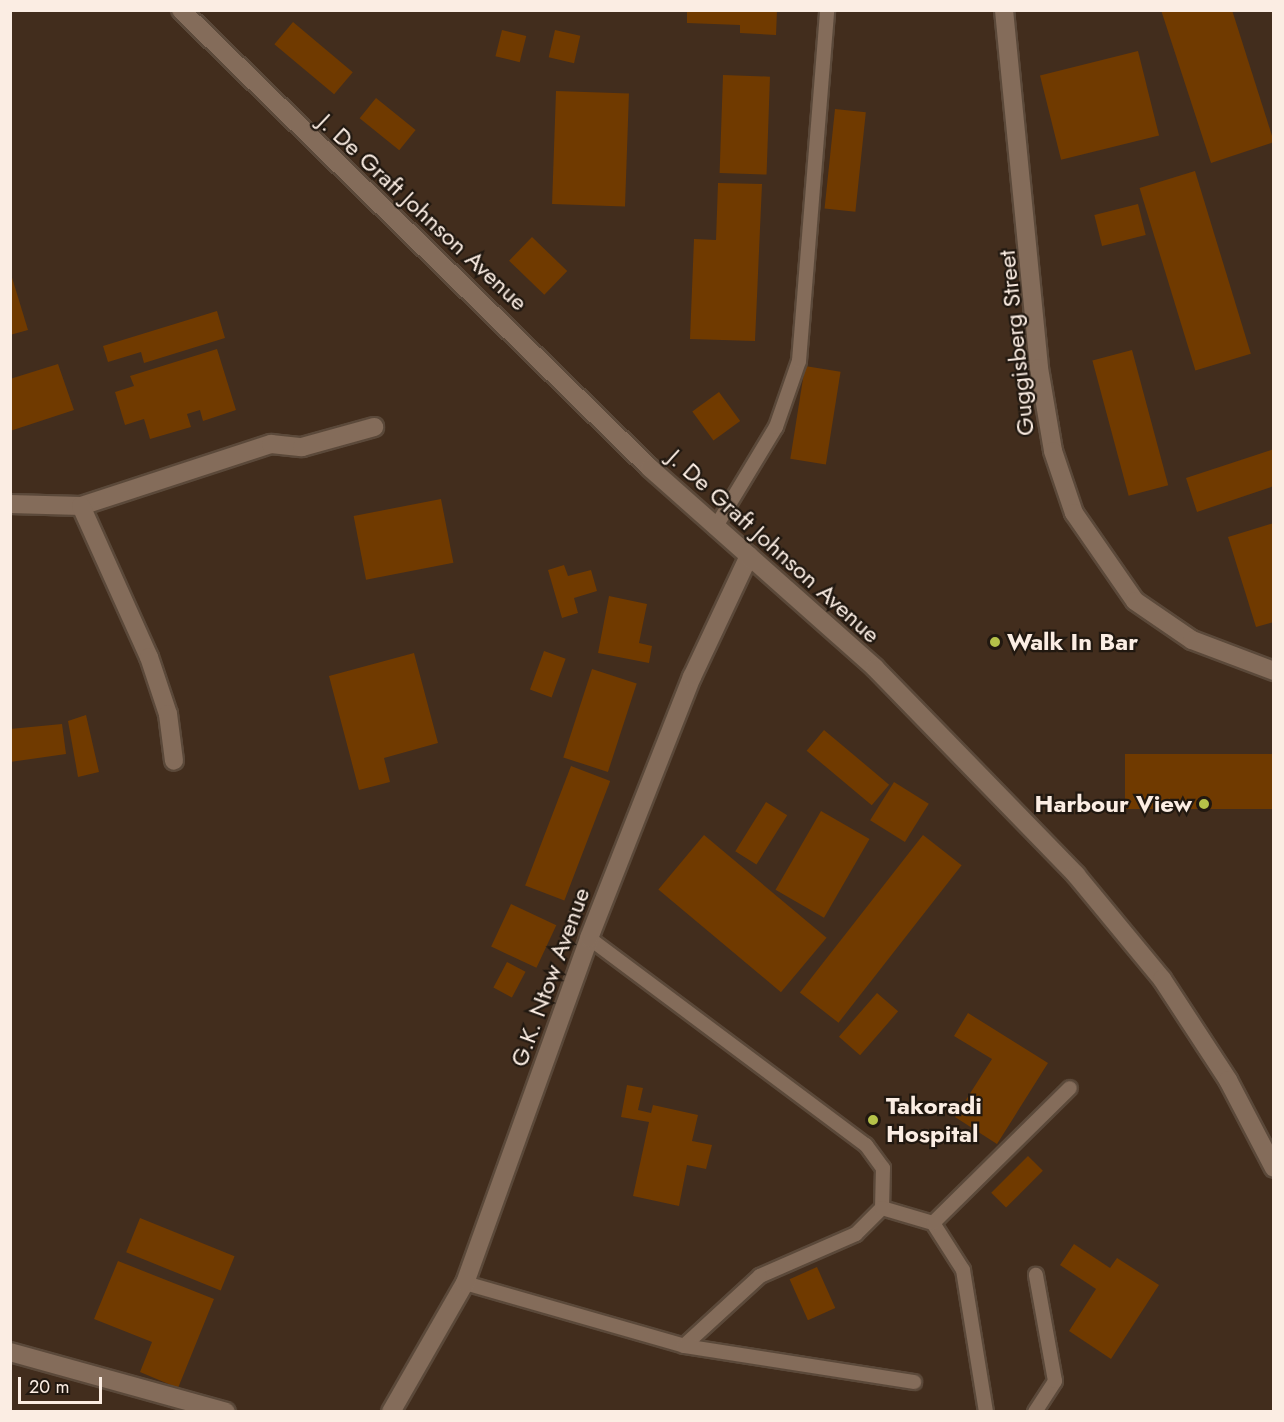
<!DOCTYPE html>
<style>
body{margin:0}
#map{position:relative;width:1284px;height:1422px;overflow:hidden;background:#422d1d;font-family:Jost,sans-serif}
div>[style]{position:absolute}
.building>*{inset:0;background:#703a00;transform-origin:0 0}
.roads{filter:drop-shadow(2px 0 #5b493a) drop-shadow(-2px 0 #5b493a) drop-shadow(0 2px #5b493a) drop-shadow(0 -2px #5b493a)}
.lane>*{height:14px;margin:-7px;padding:0 7px;transform-origin:7px;border-radius:7px;background:#846c5a}
.street>*{height:18px;margin:-9px;padding:0 9px;transform-origin:9px;border-radius:9px;background:#846c5a}
.secondary>*{height:18px;margin:-9px;padding:0 9px;transform-origin:9px;border-radius:9px;background:#846c5a}
.dots>*{width:16px;height:16px;translate:-50% -50%;box-sizing:border-box;border:3px solid #211810;border-radius:50%}
span{translate:-50% -50%;white-space:nowrap;text-align:center;line-height:1.15;-webkit-text-stroke:4.5px #211810;paint-order:stroke}
.street-label{font-size:24px;color:#fbede3}
.poi-label{font-size:24px;color:#fbede3;font-weight:700}
.left{translate:0 -50%;text-align:left}
.right{translate:-100% -50%;text-align:right}
.frame{position:absolute;inset:0;border:12px solid #fbede3;pointer-events:none}
.scale{position:absolute;left:18px;top:1377px;width:84px;height:27px;box-sizing:border-box;border:3px solid #fbede3;border-top:0;padding-left:8px;font-size:18px;line-height:21px;white-space:nowrap;color:#fbede3;-webkit-text-stroke:4px #211810;paint-order:stroke}
</style>
<div id="map">
<div class="building">
<i style="clip-path:polygon(687px 10px,777px 10px,776px 35px,740px 33px,740px 25px,687px 23px)"></i>
<i style="clip-path:polygon(1161px 10px,1232px 10px,1274px 142px,1211px 163px)"></i>
<i style="left:293px;top:22px;width:78px;height:29px;rotate:40deg"></i>
<i style="left:502px;top:30px;width:25px;height:27px;rotate:14deg"></i>
<i style="left:555px;top:30px;width:26px;height:28px;rotate:13deg"></i>
<i style="left:1138px;top:51px;width:87px;height:101px;rotate:76deg"></i>
<i style="left:723px;top:75px;width:47px;height:98px;rotate:2deg"></i>
<i style="left:556px;top:91px;width:73px;height:113px;rotate:2deg"></i>
<i style="left:376px;top:98px;width:51px;height:26px;rotate:39deg"></i>
<i style="left:835px;top:109px;width:31px;height:100px;rotate:6deg"></i>
<i style="left:1195px;top:171px;width:191px;height:58px;rotate:73deg"></i>
<i style="clip-path:polygon(718px 183px,762px 184px,755px 341px,690px 339px,694px 239px,716px 240px)"></i>
<i style="left:1138px;top:204px;width:32px;height:45px;rotate:76deg"></i>
<i style="left:532px;top:237px;width:49px;height:33px;rotate:44deg"></i>
<i style="clip-path:polygon(10px 271px,28px 330px,10px 335px)"></i>
<i style="clip-path:polygon(217px 311px,225px 338px,144px 363px,141px 352px,108px 362px,103px 346px)"></i>
<i style="clip-path:polygon(217px 349px,236px 410px,203px 421px,200px 410px,187px 414px,191px 427px,150px 439px,144px 419px,125px 425px,115px 392px,134px 386px,130px 376px)"></i>
<i style="left:1132px;top:350px;width:140px;height:41px;rotate:75deg"></i>
<i style="clip-path:polygon(58px 364px,74px 410px,10px 431px,10px 379px)"></i>
<i style="left:805px;top:366px;width:36px;height:94px;rotate:9deg"></i>
<i style="left:719px;top:392px;width:36px;height:33px;rotate:54deg"></i>
<i style="clip-path:polygon(1274px 449px,1274px 486px,1197px 512px,1186px 478px)"></i>
<i style="left:441px;top:499px;width:65px;height:89px;rotate:79deg"></i>
<i style="clip-path:polygon(1274px 523px,1274px 622px,1256px 627px,1228px 537px)"></i>
<i style="clip-path:polygon(564px 565px,568px 576px,591px 570px,597px 591px,574px 598px,578px 613px,562px 618px,548px 570px)"></i>
<i style="clip-path:polygon(609px 596px,647px 604px,639px 643px,652px 646px,649px 663px,598px 653px)"></i>
<i style="left:544px;top:651px;width:23px;height:41px;rotate:20deg"></i>
<i style="clip-path:polygon(414px 653px,438px 743px,384px 758px,390px 782px,359px 790px,329px 676px)"></i>
<i style="left:592px;top:669px;width:47px;height:93px;rotate:18deg"></i>
<i style="clip-path:polygon(86px 715px,99px 772px,78px 777px,68px 721px)"></i>
<i style="clip-path:polygon(62px 724px,66px 754px,10px 762px,10px 729px)"></i>
<i style="left:824px;top:730px;width:85px;height:27px;rotate:40deg"></i>
<i style="left:1274px;top:754px;width:55px;height:149px;rotate:90deg"></i>
<i style="left:571px;top:766px;width:42px;height:128px;rotate:21deg"></i>
<i style="left:894px;top:782px;width:41px;height:45px;rotate:32deg"></i>
<i style="left:766px;top:802px;width:25px;height:58px;rotate:32deg"></i>
<i style="left:821px;top:811px;width:56px;height:91px;rotate:30deg"></i>
<i style="left:704px;top:835px;width:160px;height:71px;rotate:40deg"></i>
<i style="left:923px;top:835px;width:49px;height:200px;rotate:38deg"></i>
<i style="left:511px;top:904px;width:50px;height:47px;rotate:25deg"></i>
<i style="left:507px;top:962px;width:21px;height:29px;rotate:28deg"></i>
<i style="left:877px;top:993px;width:28px;height:58px;rotate:41deg"></i>
<i style="clip-path:polygon(968px 1013px,1048px 1063px,997px 1144px,955px 1117px,992px 1059px,954px 1036px)"></i>
<i style="clip-path:polygon(627px 1085px,643px 1088px,638px 1110px,651px 1113px,653px 1105px,698px 1115px,692px 1141px,712px 1145px,706px 1169px,687px 1165px,679px 1206px,633px 1196px,649px 1122px,621px 1117px)"></i>
<i style="left:1028px;top:1156px;width:21px;height:52px;rotate:45deg"></i>
<i style="left:140px;top:1218px;width:102px;height:37px;rotate:22deg"></i>
<i style="clip-path:polygon(1074px 1244px,1110px 1268px,1117px 1258px,1159px 1285px,1111px 1359px,1069px 1331px,1096px 1289px,1060px 1265px)"></i>
<i style="clip-path:polygon(118px 1261px,214px 1299px,178px 1388px,140px 1372px,152px 1342px,94px 1319px)"></i>
<i style="left:817px;top:1267px;width:45px;height:30px;rotate:66deg"></i>
</div>
<div class="roads">
<div class="lane">
<i style="left:715px;top:528px;width:118px;rotate:-58.9deg"></i>
<i style="left:776px;top:427px;width:70px;rotate:-70.8deg"></i>
<i style="left:799px;top:361px;width:352px;rotate:-85.4deg"></i>
<i style="left:589px;top:938px;width:346px;rotate:36.8deg"></i>
<i style="left:866px;top:1145px;width:29px;rotate:54deg"></i>
<i style="left:883px;top:1168px;width:40px;rotate:91.4deg"></i>
<i style="left:882px;top:1208px;width:37px;rotate:135deg"></i>
<i style="left:856px;top:1234px;width:105px;rotate:156.4deg"></i>
<i style="left:760px;top:1276px;width:103px;rotate:137.4deg"></i>
<i style="left:882px;top:1208px;width:53px;rotate:16.4deg"></i>
<i style="left:933px;top:1223px;width:56px;rotate:57.4deg"></i>
<i style="left:963px;top:1270px;width:144px;rotate:80.8deg"></i>
<i style="left:933px;top:1223px;width:192px;rotate:-44.6deg"></i>
<i style="left:465px;top:1283px;width:228px;rotate:16deg"></i>
<i style="left:684px;top:1346px;width:233px;rotate:8.9deg"></i>
<i style="left:1035px;top:1412px;width:37px;rotate:-57deg"></i>
<i style="left:1055px;top:1381px;width:108px;rotate:-100.2deg"></i>
</div>
<div class="street">
<i style="left:1004px;top:10px;width:360px;rotate:84.4deg"></i>
<i style="left:1039px;top:368px;width:84px;rotate:80.4deg"></i>
<i style="left:1053px;top:451px;width:65px;rotate:71.3deg"></i>
<i style="left:1074px;top:513px;width:107px;rotate:55.3deg"></i>
<i style="left:1135px;top:601px;width:69px;rotate:34.4deg"></i>
<i style="left:1192px;top:640px;width:88px;rotate:20.7deg"></i>
<i style="left:10px;top:504px;width:71px;rotate:1.6deg"></i>
<i style="left:81px;top:506px;width:200px;rotate:-18.1deg"></i>
<i style="left:271px;top:444px;width:31px;rotate:6deg"></i>
<i style="left:302px;top:447px;width:75px;rotate:-15.5deg"></i>
<i style="left:81px;top:506px;width:166px;rotate:65.8deg"></i>
<i style="left:149px;top:657px;width:60px;rotate:71.6deg"></i>
<i style="left:168px;top:714px;width:47px;rotate:82.7deg"></i>
<i style="left:10px;top:1352px;width:224px;rotate:15.5deg"></i>
<i style="left:391px;top:1412px;width:149px;rotate:-60.2deg"></i>
<i style="left:465px;top:1283px;width:367px;rotate:-70.2deg"></i>
<i style="left:589px;top:938px;width:281px;rotate:-68.5deg"></i>
<i style="left:692px;top:677px;width:134px;rotate:-64.8deg"></i>
</div>
<div class="secondary">
<i style="left:181px;top:10px;width:656px;rotate:44.32deg"></i>
<i style="left:650px;top:468px;width:301px;rotate:41.6deg"></i>
<i style="left:875px;top:668px;width:289px;rotate:45.8deg"></i>
<i style="left:1076px;top:875px;width:135px;rotate:50.4deg"></i>
<i style="left:1162px;top:979px;width:121px;rotate:56.8deg"></i>
<i style="left:1228px;top:1080px;width:99px;rotate:62.4deg"></i>
</div>
</div>
<div class="dots">
<i style="left:995px;top:642px;background:#b5c249"></i>
<i style="left:1204px;top:804px;background:#b5c249"></i>
<i style="left:873px;top:1120px;background:#b5c249"></i>
</div>
<div class="street-label">
<span style="left:423px;top:212px;rotate:43deg">J. De Graft Johnson Avenue</span>
<span style="left:1016px;top:343px;rotate:-96deg">Guggisberg Street</span>
<span style="left:774px;top:546px;rotate:42deg">J. De Graft Johnson Avenue</span>
<span style="left:550px;top:977px;rotate:-70deg">G.K. Ntow Avenue</span>
</div>
<div class="poi-label">
<span class="left" style="left:1007px;top:642px">Walk In Bar</span>
<span class="right" style="left:1192px;top:804px">Harbour View</span>
<span class="left" style="left:886px;top:1120px">Takoradi<br>Hospital</span>
</div>
<div class="frame"></div>
<div class="scale">20 m</div>
</div>
